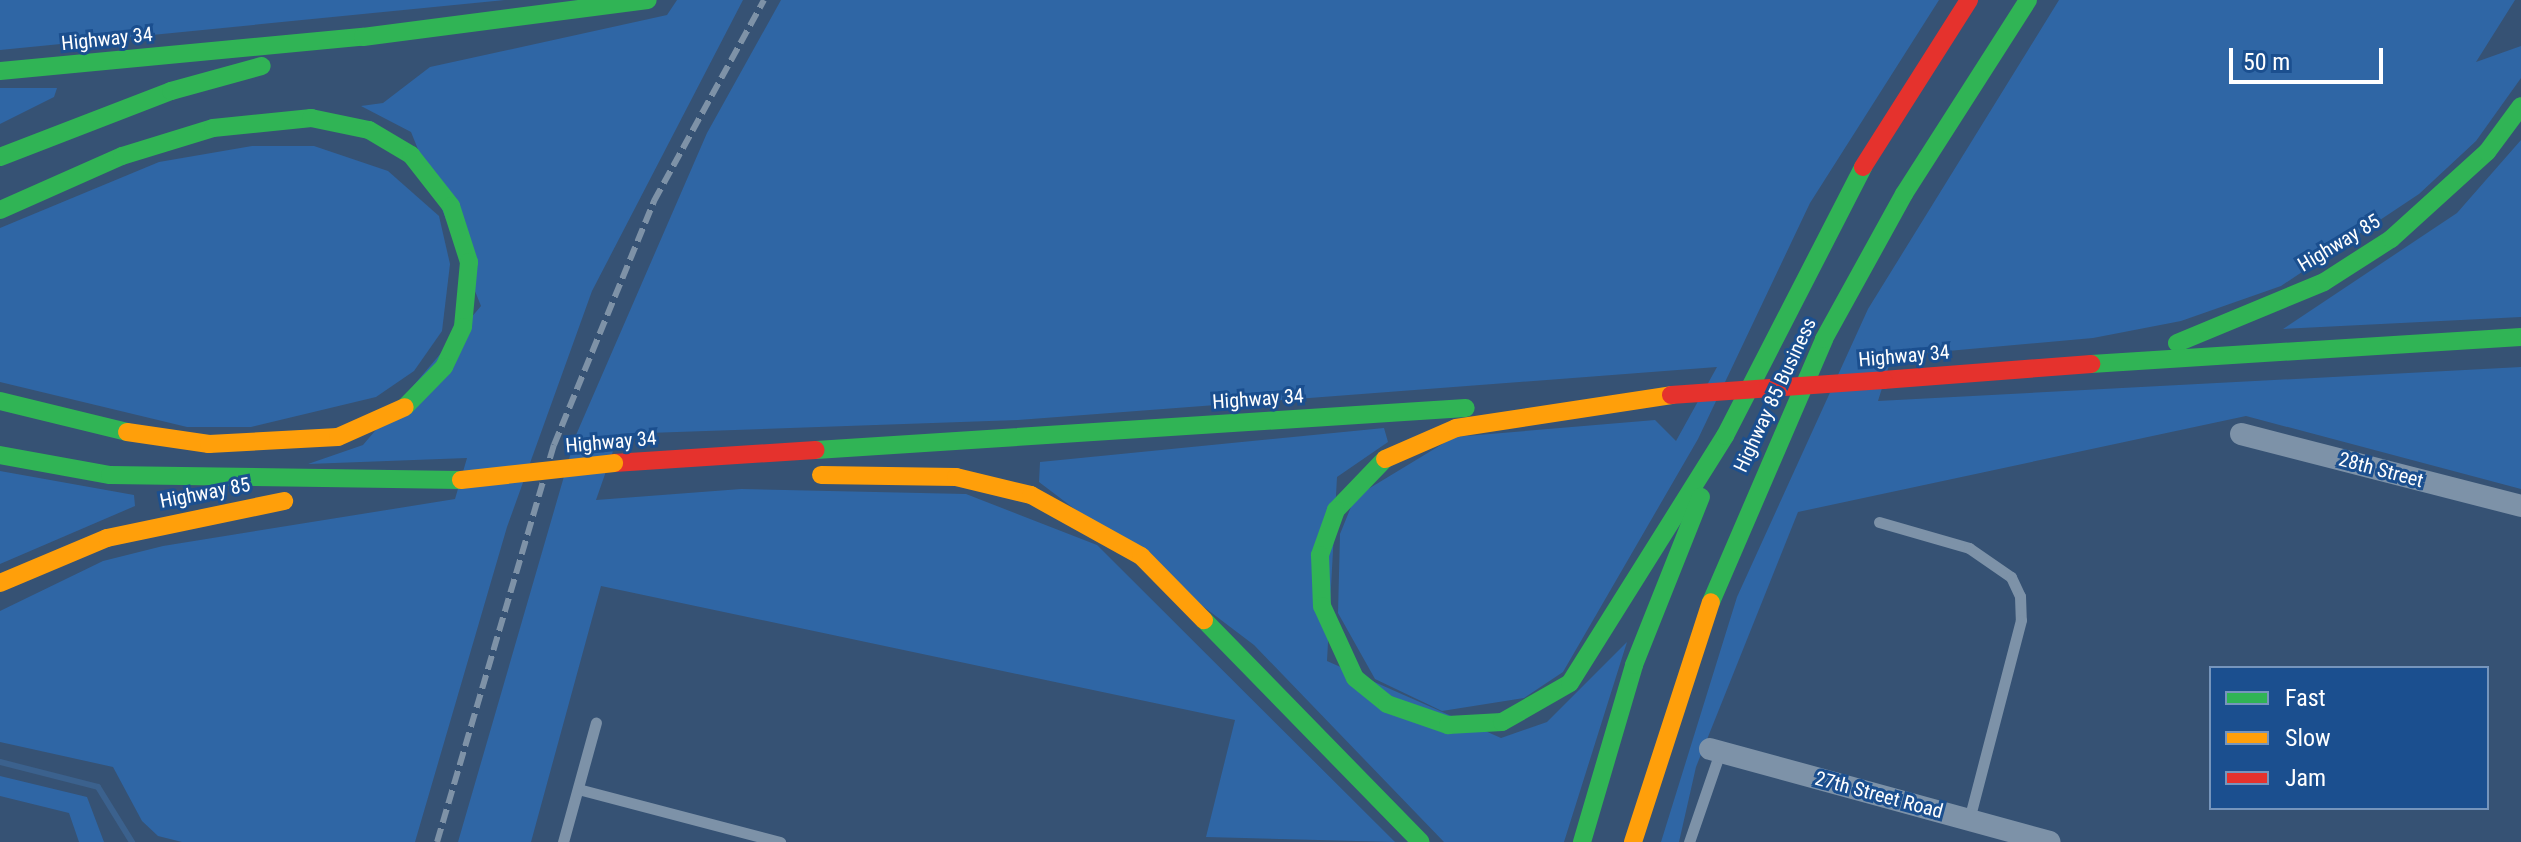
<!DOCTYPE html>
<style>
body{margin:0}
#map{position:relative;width:2521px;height:842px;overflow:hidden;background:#365274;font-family:"Roboto Condensed",sans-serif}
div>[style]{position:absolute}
.green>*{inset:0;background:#2f66a5}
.stream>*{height:6px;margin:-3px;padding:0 3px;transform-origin:3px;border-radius:3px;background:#3b618d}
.lane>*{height:11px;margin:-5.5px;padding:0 5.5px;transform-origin:5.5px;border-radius:5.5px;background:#7d92a8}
.street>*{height:22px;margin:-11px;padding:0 11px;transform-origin:11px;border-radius:11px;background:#7d92a8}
.fast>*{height:18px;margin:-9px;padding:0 9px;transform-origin:9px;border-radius:9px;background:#30b455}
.slow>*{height:18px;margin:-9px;padding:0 9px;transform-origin:9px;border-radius:9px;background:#ff9f0a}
.jam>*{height:18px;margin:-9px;padding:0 9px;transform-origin:9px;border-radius:9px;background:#e5322d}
.rail>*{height:6px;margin-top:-3px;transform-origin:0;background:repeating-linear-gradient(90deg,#7e92a7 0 14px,transparent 0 20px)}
.slow-bridge>*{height:18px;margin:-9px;padding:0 9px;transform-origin:9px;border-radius:9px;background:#ff9f0a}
.jam-bridge>*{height:18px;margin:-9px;padding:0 9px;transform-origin:9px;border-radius:9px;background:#e5322d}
span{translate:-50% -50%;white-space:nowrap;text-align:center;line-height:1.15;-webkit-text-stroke:6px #1b4f8f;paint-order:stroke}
.street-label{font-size:20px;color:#fff}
.legend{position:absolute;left:2209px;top:666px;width:280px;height:144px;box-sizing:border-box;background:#1b4f8f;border:2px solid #7695bc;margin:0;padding:10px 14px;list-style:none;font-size:24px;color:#fff}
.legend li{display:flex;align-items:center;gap:16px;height:40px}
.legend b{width:40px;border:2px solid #7695bc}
.scale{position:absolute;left:2229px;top:48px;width:154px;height:36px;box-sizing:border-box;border:4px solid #fff;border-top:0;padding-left:10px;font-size:24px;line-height:28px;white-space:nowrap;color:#fff;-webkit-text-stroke:6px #1b4f8f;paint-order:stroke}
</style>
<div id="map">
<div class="green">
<i style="clip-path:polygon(0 0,505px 0,0 50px)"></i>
<i style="clip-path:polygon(677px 0,743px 0,592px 291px,507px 527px,415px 842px,182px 842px,158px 836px,142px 821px,113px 767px,0 742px,0 611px,103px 561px,163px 546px,455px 499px,467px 458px,308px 464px,363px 445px,481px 306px,411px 132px,361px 106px,383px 103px,430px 67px,667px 15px)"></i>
<i style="clip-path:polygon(781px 0,1939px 0,1810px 203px,1698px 439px,1563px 672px,1524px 698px,1442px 711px,1375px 679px,1338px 613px,1340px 534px,1355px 497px,1454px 437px,1655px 420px,1676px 441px,1717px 367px,1018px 420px,619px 434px,596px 500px,741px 489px,966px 494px,1097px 545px,1395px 842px,1206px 837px,1235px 720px,601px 586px,531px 842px,458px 842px,576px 435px,707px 133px)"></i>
<i style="clip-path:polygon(2059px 0,2515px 0,2476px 62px,2521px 46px,2521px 78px,2476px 141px,2419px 194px,2281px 286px,2181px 321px,2093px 338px,1892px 356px,1878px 401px,2521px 367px,2521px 489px,2246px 416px,1798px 512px,1696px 767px,1679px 842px,1661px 842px,1737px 597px,1868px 309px)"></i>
<i style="clip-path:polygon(0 88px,57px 88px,54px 97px,0 124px)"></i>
<i style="clip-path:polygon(2521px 140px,2521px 317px,2283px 329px,2457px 213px)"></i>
<i style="clip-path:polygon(252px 146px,314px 146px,388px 171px,439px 216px,450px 264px,442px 331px,414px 371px,376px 397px,251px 427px,187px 427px,0 382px,0 228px,159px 162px)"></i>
<i style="clip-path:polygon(1384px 428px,1388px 442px,1337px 477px,1327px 661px,1501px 738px,1547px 722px,1627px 642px,1564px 842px,1444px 842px,1254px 645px,1039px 482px,1040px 462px)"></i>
<i style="clip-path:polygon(0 471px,134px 495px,135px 506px,0 564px)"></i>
<i style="clip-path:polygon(0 776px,87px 797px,104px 842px,79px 842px,69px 813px,0 796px)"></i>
</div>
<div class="stream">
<i style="left:0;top:762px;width:101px;rotate:14.3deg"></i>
<i style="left:98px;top:787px;width:65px;rotate:58.3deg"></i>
</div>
<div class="lane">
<i style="left:1879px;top:522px;width:94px;rotate:16.1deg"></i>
<i style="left:1969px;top:548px;width:51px;rotate:34.6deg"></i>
<i style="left:2011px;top:577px;width:21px;rotate:65deg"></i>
<i style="left:2020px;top:596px;width:24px;rotate:88deg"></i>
<i style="left:2021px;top:620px;width:207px;rotate:104.6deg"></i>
<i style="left:578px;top:789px;width:209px;rotate:14.7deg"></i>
<i style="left:563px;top:842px;width:124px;rotate:-74.6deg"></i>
<i style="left:1689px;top:842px;width:95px;rotate:-71deg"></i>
</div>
<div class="street">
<i style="left:2241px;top:434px;width:289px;rotate:14.4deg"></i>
<i style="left:1710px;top:749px;width:352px;rotate:15.3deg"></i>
</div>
<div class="fast">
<i style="left:0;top:71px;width:365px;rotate:-5.4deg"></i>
<i style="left:363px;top:37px;width:287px;rotate:-7.4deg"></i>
<i style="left:0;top:157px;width:183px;rotate:-21.1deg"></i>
<i style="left:171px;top:91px;width:94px;rotate:-15.4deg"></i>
<i style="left:0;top:210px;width:133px;rotate:-23.9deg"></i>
<i style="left:122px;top:156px;width:95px;rotate:-17.1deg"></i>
<i style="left:213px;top:128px;width:99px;rotate:-5.8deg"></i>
<i style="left:311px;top:118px;width:59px;rotate:11.7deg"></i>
<i style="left:369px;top:130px;width:49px;rotate:30.8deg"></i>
<i style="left:411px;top:155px;width:65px;rotate:51.9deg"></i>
<i style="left:451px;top:206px;width:59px;rotate:72.2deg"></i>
<i style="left:469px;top:262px;width:65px;rotate:95.3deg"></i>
<i style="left:463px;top:327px;width:44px;rotate:115.4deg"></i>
<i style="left:444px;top:367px;width:56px;rotate:134.3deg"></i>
<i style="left:2177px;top:343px;width:159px;rotate:-22.5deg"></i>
<i style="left:2324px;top:282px;width:80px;rotate:-32.7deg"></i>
<i style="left:2391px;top:239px;width:130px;rotate:-42.2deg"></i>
<i style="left:2487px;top:152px;width:57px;rotate:-53.5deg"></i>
<i style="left:2091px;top:364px;width:431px;rotate:-3.6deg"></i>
<i style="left:0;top:401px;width:131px;rotate:13.7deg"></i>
<i style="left:816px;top:450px;width:651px;rotate:-3.7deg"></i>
<i style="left:0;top:455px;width:112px;rotate:10.3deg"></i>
<i style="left:110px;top:475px;width:351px;rotate:0.8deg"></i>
<i style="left:1385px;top:459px;width:71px;rotate:133.9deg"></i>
<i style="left:1336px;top:510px;width:48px;rotate:109.6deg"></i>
<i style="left:1320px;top:555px;width:51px;rotate:87.8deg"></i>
<i style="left:1322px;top:606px;width:79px;rotate:65.4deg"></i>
<i style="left:1355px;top:678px;width:41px;rotate:39.1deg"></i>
<i style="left:1387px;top:704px;width:65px;rotate:19deg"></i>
<i style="left:1448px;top:725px;width:54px;rotate:-3.2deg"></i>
<i style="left:1502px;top:722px;width:78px;rotate:-29.8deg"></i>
<i style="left:1570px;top:683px;width:292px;rotate:-57.9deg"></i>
<i style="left:1725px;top:436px;width:302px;rotate:-62.8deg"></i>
<i style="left:1711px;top:602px;width:286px;rotate:-66.7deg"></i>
<i style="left:1824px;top:339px;width:166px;rotate:-61.1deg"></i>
<i style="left:1904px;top:194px;width:230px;rotate:-57.4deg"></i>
<i style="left:1204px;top:620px;width:310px;rotate:45.7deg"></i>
<i style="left:1582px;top:842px;width:184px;rotate:-73.6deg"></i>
<i style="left:1634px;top:665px;width:181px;rotate:-68.3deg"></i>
</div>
<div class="slow">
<i style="left:127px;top:432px;width:83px;rotate:8.3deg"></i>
<i style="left:209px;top:444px;width:129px;rotate:-3.1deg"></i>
<i style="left:338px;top:437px;width:73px;rotate:-24.1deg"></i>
<i style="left:1385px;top:459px;width:77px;rotate:-23.6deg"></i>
<i style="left:1456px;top:428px;width:218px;rotate:-8.7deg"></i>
<i style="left:821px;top:475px;width:135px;rotate:0.8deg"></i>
<i style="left:956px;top:477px;width:77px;rotate:13.5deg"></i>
<i style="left:1031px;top:495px;width:126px;rotate:29deg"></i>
<i style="left:1141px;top:556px;width:90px;rotate:45.5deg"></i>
<i style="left:0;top:583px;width:116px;rotate:-22.8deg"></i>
<i style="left:107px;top:538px;width:181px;rotate:-11.8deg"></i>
<i style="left:1633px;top:842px;width:252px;rotate:-72deg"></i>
</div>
<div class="jam">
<i style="left:1863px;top:167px;width:198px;rotate:-57.6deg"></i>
<i style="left:1883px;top:380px;width:209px;rotate:-4.4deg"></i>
<i style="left:614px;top:463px;width:202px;rotate:-3.7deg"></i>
</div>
<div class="rail">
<i style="left:437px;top:842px;width:414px;rotate:-73.6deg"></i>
<i style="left:554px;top:445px;width:264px;rotate:-67.7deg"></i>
<i style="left:654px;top:201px;width:229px;rotate:-61.3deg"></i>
</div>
<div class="slow-bridge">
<i style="left:461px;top:480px;width:154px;rotate:-6.3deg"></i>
</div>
<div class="jam-bridge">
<i style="left:1671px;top:395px;width:213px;rotate:-4deg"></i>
</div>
<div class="street-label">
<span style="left:107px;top:39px;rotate:-6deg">Highway 34</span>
<span style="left:2339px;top:243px;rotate:-31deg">Highway 85</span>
<span style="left:1904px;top:356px;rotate:-5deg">Highway 34</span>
<span style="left:1775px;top:395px;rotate:-65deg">Highway 85 Business</span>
<span style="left:1258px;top:399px;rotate:-4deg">Highway 34</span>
<span style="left:611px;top:442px;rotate:-5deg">Highway 34</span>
<span style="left:2381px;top:470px;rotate:15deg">28th Street</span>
<span style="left:205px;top:493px;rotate:-11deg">Highway 85</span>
<span style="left:1879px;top:795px;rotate:15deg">27th Street Road</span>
</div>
<ul class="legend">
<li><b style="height:10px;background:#30b455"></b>Fast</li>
<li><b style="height:10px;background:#ff9f0a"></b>Slow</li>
<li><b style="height:10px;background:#e5322d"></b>Jam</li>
</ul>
<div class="scale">50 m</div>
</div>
